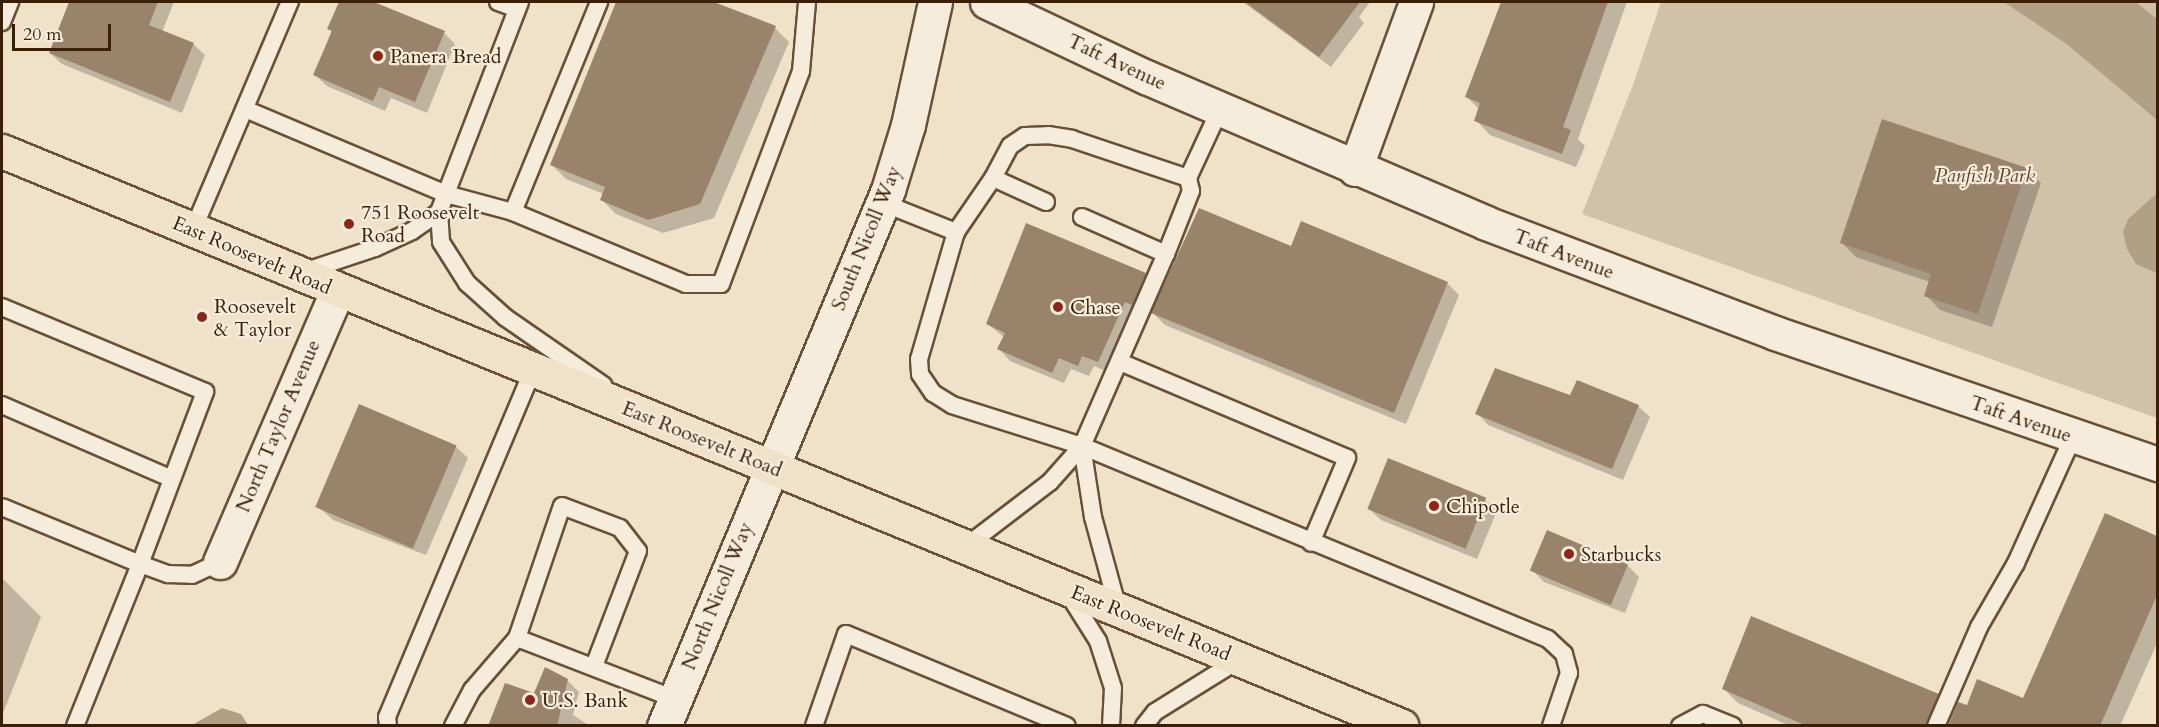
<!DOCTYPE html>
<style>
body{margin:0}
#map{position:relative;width:2159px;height:727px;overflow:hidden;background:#efe2c9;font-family:Cardo,serif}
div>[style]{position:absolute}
.green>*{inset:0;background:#d0c1a8}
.water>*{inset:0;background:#b2a086}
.shadow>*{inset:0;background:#0003}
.building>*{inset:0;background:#99846b;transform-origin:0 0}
.roads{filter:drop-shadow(2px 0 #685036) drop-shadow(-2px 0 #685036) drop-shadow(0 2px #685036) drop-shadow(0 -2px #685036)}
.lane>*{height:16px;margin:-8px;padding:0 8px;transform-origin:8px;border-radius:8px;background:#f5ecdc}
.street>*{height:33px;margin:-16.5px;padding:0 16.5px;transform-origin:16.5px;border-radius:16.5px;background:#f5ecdc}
.primary>*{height:33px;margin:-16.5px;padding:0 16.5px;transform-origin:16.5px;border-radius:16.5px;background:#efe2c9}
.dots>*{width:16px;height:16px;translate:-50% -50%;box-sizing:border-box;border:3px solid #f5ecdc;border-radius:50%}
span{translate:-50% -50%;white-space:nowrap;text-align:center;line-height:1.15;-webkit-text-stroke:4.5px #f5ecdc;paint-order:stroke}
.poi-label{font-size:20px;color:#3b1f05}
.left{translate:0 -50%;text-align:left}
.street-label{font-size:20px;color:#3b1f05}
.park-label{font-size:20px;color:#60482e;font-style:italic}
.frame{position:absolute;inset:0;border:3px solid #3b1f05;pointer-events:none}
.scale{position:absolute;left:12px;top:24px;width:99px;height:27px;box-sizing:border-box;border:3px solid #3b1f05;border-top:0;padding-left:8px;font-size:18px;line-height:21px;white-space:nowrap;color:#3b1f05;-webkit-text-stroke:4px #f5ecdc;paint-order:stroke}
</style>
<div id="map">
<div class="green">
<i style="clip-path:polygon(1661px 2px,2157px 2px,2157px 418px,1582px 214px,1633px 85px)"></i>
</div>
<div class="water">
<i style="clip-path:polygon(2004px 2px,2136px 2px,2157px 19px,2157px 120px,2068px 45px)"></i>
<i style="clip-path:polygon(2157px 193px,2157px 273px,2136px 264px,2127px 249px,2123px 232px,2128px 219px)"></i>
<i style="clip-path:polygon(222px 708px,241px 714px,248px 725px,192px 725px)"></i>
</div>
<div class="shadow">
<i style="clip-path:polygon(71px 2px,174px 2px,162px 32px,193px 44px,205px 55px,182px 113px,62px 64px,50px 53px)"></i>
<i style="clip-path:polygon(342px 2px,371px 2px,444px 33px,455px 44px,427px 113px,391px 98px,385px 111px,327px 86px,315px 75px)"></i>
<i style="clip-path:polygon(618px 2px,710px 2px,775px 28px,789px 42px,714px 218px,663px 233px,616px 214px,601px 199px,604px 194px,566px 179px,552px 165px)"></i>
<i style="clip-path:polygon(1243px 2px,1370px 2px,1359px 17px,1364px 23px,1331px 67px)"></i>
<i style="clip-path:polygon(1502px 2px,1627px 2px,1578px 139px,1585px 146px,1576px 167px,1490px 135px,1476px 120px,1480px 110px,1467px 97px)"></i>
<i style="clip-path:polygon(2026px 169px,2041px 183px,1992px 327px,1940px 310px,1926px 295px,1930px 282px,1856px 257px,1842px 243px)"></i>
<i style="clip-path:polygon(1292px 248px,1447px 283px,1459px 295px,1406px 424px,1165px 325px,1153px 313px)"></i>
<i style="clip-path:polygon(1145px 274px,1157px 286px,1110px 373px,1094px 366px,1089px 376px,1071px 369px,1064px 383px,1010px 361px,999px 349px,1005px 338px,988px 324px)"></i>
<i style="clip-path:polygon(1571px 397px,1638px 406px,1650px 417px,1623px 480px,1488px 425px,1477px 413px)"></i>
<i style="clip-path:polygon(456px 447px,468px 458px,426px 555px,333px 520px,321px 509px)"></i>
<i style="clip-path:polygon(1485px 500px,1497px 511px,1477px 559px,1381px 520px,1369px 509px)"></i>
<i style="clip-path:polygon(2106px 515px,2158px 538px,2158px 641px,2120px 726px,1949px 726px,1968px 707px,2024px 699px)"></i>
<i style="clip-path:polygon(1548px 532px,1627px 565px,1639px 577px,1625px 613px,1544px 582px,1532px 570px)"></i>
<i style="clip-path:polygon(2px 578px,41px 617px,2px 716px)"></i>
<i style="clip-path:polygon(567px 680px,579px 692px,573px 715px,590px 726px,489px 726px)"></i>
<i style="clip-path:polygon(1724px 689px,1938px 695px,1952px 709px,1945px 726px,1790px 726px,1738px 703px)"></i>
</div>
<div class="building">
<i style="clip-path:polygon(69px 2px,158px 2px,149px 25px,194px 43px,170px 102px,49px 53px)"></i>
<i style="clip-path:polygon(339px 2px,374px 2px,445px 31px,415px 102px,379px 87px,373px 101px,313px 75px,332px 31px,327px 29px)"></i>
<i style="clip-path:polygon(616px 2px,714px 2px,776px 26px,700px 204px,648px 220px,600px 200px,605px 187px,550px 165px)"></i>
<i style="clip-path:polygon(1245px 2px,1360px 2px,1319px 57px)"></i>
<i style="clip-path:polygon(1501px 2px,1608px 2px,1563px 127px,1571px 130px,1562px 154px,1474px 121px,1480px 103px,1465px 97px)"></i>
<i style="clip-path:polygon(1882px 119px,2027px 168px,1978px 314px,1924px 296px,1931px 274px,1840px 243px)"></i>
<i style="clip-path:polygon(1199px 208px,1291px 246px,1301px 221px,1448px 282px,1394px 413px,1151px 313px)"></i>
<i style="clip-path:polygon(1026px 223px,1146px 273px,1132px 305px,1125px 302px,1098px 362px,1082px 356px,1078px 366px,1059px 358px,1052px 373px,997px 349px,1005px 333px,986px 324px)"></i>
<i style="clip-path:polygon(1495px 368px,1570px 395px,1577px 380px,1639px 405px,1612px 469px,1475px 414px)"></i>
<i style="left:359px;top:404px;width:106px;height:112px;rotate:23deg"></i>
<i style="left:1388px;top:458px;width:106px;height:55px;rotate:22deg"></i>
<i style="clip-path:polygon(2105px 513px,2157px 536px,2157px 595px,2100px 726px,1948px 726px,1958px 702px,1967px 705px,1977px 679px,2023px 698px)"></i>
<i style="left:1547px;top:530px;width:88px;height:44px;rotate:23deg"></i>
<i style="clip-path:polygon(1751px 616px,1939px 694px,1926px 726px,1807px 726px,1722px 689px)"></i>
<i style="clip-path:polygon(545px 667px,568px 679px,557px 726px,488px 726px,505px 683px,534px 693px)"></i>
</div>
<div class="roads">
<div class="lane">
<i style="left:498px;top:2px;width:20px;rotate:20deg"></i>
<i style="left:520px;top:2px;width:225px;rotate:111.1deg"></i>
<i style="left:439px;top:212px;width:30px;rotate:86deg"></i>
<i style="left:441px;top:242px;width:49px;rotate:57.6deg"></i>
<i style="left:467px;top:283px;width:52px;rotate:41.9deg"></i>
<i style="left:506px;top:318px;width:118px;rotate:34.6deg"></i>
<i style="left:2px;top:22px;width:22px;rotate:-68deg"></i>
<i style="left:245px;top:109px;width:218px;rotate:22.9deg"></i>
<i style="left:446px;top:194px;width:69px;rotate:15deg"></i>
<i style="left:513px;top:212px;width:187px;rotate:22.6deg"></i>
<i style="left:686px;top:284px;width:35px"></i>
<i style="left:721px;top:284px;width:228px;rotate:-69.4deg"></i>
<i style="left:801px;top:71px;width:69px;rotate:-85deg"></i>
<i style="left:993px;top:178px;width:36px;rotate:-62deg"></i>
<i style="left:1010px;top:146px;width:18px;rotate:-34deg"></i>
<i style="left:1025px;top:136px;width:23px;rotate:-2deg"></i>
<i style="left:1048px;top:135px;width:24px;rotate:9deg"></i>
<i style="left:1072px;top:139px;width:122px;rotate:18.6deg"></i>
<i style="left:1046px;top:202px;width:58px;rotate:-155.6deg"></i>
<i style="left:993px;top:178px;width:65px;rotate:124.4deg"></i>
<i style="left:956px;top:232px;width:132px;rotate:106.2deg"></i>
<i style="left:919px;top:359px;width:15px;rotate:86deg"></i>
<i style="left:920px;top:374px;width:23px;rotate:56deg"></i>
<i style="left:933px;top:393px;width:22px;rotate:32deg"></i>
<i style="left:952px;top:405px;width:136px;rotate:17.5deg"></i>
<i style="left:1082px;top:446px;width:504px;rotate:22.5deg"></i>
<i style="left:1548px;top:639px;width:22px;rotate:43deg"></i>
<i style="left:1564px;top:654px;width:20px;rotate:75deg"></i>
<i style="left:1569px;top:673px;width:56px;rotate:108.8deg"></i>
<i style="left:883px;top:203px;width:79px;rotate:21.7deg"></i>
<i style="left:513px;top:212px;width:227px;rotate:-67.7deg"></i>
<i style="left:1082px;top:217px;width:92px;rotate:23.8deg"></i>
<i style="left:193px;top:230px;width:248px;rotate:-67deg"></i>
<i style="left:303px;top:272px;width:76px;rotate:-18.4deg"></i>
<i style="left:375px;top:248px;width:41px;rotate:-24.7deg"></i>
<i style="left:412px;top:231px;width:33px;rotate:-35deg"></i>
<i style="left:2px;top:307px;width:220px;rotate:22.7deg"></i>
<i style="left:205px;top:392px;width:184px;rotate:110.7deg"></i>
<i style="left:140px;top:564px;width:149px;rotate:-157.6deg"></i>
<i style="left:1120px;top:362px;width:246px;rotate:22.9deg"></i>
<i style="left:1347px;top:458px;width:92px;rotate:113deg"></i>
<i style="left:2px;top:405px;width:185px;rotate:23.5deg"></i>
<i style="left:1082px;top:446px;width:72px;rotate:81.2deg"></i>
<i style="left:1093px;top:517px;width:95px;rotate:74.8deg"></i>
<i style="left:965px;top:547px;width:107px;rotate:-37.4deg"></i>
<i style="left:1050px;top:482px;width:48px;rotate:-48.4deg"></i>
<i style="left:1082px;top:446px;width:210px;rotate:-66.4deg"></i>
<i style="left:1166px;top:254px;width:68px;rotate:-68.4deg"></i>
<i style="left:1191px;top:191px;width:13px;rotate:-103deg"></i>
<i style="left:1188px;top:178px;width:76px;rotate:-65.1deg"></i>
<i style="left:1067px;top:592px;width:58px;rotate:57.7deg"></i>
<i style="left:1098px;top:641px;width:49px;rotate:72.3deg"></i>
<i style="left:1113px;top:688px;width:38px;rotate:93deg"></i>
<i style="left:517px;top:638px;width:139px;rotate:-71.2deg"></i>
<i style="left:562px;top:506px;width:62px;rotate:20.8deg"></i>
<i style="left:620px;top:528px;width:29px;rotate:52deg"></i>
<i style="left:638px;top:551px;width:123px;rotate:110.9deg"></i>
<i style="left:75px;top:726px;width:175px;rotate:-68.1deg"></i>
<i style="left:140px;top:564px;width:30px;rotate:20deg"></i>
<i style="left:168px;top:574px;width:24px;rotate:2deg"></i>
<i style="left:192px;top:575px;width:31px;rotate:-25deg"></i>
<i style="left:388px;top:726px;width:9px;rotate:-96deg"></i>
<i style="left:387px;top:717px;width:376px;rotate:-67.2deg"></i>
<i style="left:453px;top:726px;width:41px;rotate:-62.2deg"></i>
<i style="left:472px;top:690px;width:69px;rotate:-49.1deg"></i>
<i style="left:517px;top:638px;width:169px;rotate:21.1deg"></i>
<i style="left:814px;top:726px;width:97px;rotate:-70.8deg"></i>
<i style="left:846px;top:634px;width:239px;rotate:22.6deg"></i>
<i style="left:1144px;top:726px;width:18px;rotate:-52deg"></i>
<i style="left:1155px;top:712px;width:100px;rotate:-31.9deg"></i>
<i style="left:1680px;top:726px;width:26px;rotate:-28deg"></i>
<i style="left:1703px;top:714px;width:32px;rotate:22deg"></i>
<i style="left:1936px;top:726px;width:108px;rotate:-66.5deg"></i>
<i style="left:1979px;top:627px;width:74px;rotate:-60deg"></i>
<i style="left:2016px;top:563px;width:138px;rotate:-65.7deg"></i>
</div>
<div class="street">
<i style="left:987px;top:2px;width:176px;rotate:25.3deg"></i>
<i style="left:1146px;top:77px;width:370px;rotate:23.2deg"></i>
<i style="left:1486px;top:223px;width:309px;rotate:20.8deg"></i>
<i style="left:1775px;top:333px;width:405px;rotate:18.9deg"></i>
<i style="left:1355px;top:169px;width:178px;rotate:-69.9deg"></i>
<i style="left:220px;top:562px;width:295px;rotate:-66.6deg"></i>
<i style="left:664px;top:726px;width:581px;rotate:-67.32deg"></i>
<i style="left:888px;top:190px;width:68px;rotate:-72.9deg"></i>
<i style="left:908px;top:125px;width:126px;rotate:-77.6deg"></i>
</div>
<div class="primary">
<i style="left:2px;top:151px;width:1513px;rotate:22.33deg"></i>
</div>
</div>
<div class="dots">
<i style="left:378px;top:56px;background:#8f2418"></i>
<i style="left:349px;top:224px;background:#8f2418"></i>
<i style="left:1058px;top:307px;background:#8f2418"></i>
<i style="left:202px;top:317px;background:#8f2418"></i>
<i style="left:1434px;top:506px;background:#8f2418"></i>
<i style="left:1569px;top:554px;background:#8f2418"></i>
<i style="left:530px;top:700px;background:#8f2418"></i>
</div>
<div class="poi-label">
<span class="left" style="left:390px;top:56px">Panera Bread</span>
<span class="left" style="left:361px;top:224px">751 Roosevelt<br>Road</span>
<span class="left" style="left:214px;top:318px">Roosevelt<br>&amp; Taylor</span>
<span class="left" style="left:1070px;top:307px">Chase</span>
<span class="left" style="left:1446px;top:506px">Chipotle</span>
<span class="left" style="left:1581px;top:554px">Starbucks</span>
<span class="left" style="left:542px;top:700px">U.S. Bank</span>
</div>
<div class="street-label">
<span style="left:1117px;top:62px;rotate:25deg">Taft Avenue</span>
<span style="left:866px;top:238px;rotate:-68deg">South Nicoll Way</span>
<span style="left:1564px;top:254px;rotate:21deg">Taft Avenue</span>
<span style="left:252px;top:255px;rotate:23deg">East Roosevelt Road</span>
<span style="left:2021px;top:419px;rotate:19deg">Taft Avenue</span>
<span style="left:278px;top:426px;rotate:-67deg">North Taylor Avenue</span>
<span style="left:702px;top:439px;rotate:22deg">East Roosevelt Road</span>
<span style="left:717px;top:596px;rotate:-68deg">North Nicoll Way</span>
<span style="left:1151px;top:623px;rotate:22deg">East Roosevelt Road</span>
</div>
<div class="park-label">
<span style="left:1985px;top:175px">Panfish Park</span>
</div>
<div class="frame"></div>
<div class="scale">20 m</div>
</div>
